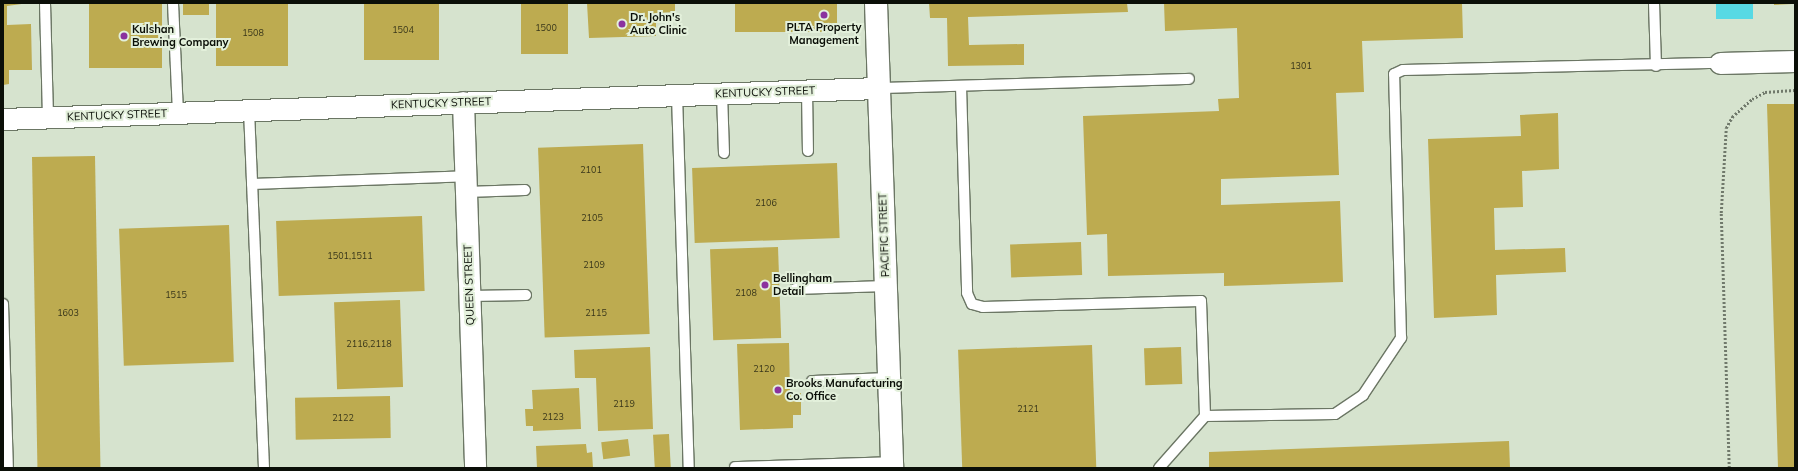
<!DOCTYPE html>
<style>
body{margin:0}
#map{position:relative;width:1798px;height:471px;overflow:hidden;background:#d6e3ce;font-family:Mulish,sans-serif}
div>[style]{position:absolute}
.water>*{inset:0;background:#57d9e4;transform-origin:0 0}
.building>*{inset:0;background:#bdab50;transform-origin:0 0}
.path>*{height:2.5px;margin-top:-1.25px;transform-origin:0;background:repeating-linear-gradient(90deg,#70796b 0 2px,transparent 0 4px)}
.roads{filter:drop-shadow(1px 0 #6b7664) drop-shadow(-1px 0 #6b7664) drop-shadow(0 1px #6b7664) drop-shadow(0 -1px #6b7664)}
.lane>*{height:10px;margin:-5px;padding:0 5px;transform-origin:5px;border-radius:5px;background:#fff}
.street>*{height:21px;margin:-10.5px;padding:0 10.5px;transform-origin:10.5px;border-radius:10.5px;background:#fff}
.secondary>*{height:22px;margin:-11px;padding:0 11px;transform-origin:11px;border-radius:11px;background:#fff}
.dots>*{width:11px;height:11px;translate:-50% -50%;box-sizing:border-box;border:2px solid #e3f0db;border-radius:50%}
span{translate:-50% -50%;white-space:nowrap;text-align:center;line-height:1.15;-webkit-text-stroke:4px #e3f0db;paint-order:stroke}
.number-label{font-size:9px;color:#38361a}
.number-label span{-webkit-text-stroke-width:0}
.poi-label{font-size:11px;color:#0b0f08;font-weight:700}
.left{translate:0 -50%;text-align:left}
.street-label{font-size:11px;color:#0b0f08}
.frame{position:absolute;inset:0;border:4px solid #0b0f08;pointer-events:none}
</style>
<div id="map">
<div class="water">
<i style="left:1716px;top:3px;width:37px;height:16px"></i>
</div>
<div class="building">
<i style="clip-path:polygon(3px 3px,29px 3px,7px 6px,7px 25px,31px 24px,32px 70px,9px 70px,9px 84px,3px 85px)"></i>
<i style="left:89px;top:3px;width:73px;height:65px"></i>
<i style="left:183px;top:3px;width:26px;height:12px"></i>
<i style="left:216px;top:3px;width:72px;height:63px"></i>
<i style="left:364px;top:3px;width:75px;height:57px"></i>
<i style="left:521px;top:3px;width:47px;height:51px"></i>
<i style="clip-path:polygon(587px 3px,675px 3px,675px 12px,656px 13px,656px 36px,589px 38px)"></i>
<i style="left:735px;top:3px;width:102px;height:29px"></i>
<i style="clip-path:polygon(929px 3px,1127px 3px,1128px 12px,968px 17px,969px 45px,1024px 44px,1024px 65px,948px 66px,947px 18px,930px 18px)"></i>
<i style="clip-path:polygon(1164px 3px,1462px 3px,1463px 38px,1362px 41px,1364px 92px,1336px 93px,1339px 175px,1221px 179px,1221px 205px,1340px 201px,1343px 282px,1224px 286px,1224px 273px,1108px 276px,1107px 234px,1087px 235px,1083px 116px,1219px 111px,1218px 99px,1239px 98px,1237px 28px,1165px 31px)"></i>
<i style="clip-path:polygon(1774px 3px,1792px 3px,1792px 4px,1774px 5px)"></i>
<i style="clip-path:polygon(1767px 104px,1795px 104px,1795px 468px,1778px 468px)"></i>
<i style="clip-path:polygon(1558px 113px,1559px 169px,1522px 171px,1523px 207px,1494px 208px,1495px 250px,1565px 248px,1566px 272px,1496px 275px,1497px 315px,1434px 318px,1428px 139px,1521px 136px,1520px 115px)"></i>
<i style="left:643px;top:144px;width:190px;height:105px;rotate:88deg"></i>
<i style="left:95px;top:156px;width:312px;height:63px;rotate:89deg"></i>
<i style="left:837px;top:163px;width:75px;height:145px;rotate:88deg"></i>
<i style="left:422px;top:216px;width:75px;height:146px;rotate:88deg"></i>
<i style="left:229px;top:225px;width:137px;height:110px;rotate:88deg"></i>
<i style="left:1081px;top:242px;width:33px;height:71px;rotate:88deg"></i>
<i style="left:778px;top:247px;width:91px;height:68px;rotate:88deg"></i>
<i style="left:400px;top:300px;width:87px;height:66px;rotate:88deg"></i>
<i style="clip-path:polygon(789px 343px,790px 394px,801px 393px,801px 415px,793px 415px,793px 428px,740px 430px,737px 344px)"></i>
<i style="left:1092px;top:345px;width:123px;height:134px;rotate:88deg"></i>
<i style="clip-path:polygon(650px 347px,653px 429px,598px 431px,596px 378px,575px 378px,574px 350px)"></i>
<i style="left:1181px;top:347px;width:37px;height:37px;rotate:88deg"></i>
<i style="clip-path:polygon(579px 388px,581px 429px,533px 431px,533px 426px,526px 426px,525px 409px,533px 409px,532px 390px)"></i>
<i style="left:390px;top:396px;width:42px;height:95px;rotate:89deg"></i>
<i style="left:669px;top:434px;width:34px;height:16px;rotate:87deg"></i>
<i style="left:628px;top:439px;width:17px;height:27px;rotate:83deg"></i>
<i style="clip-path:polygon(1509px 441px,1510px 468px,1209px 468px,1209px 452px)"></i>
<i style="clip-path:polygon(586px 444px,587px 453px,592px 452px,593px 468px,537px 468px,536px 446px)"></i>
</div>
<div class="path">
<i style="left:1729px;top:468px;width:255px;rotate:-91.8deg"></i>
<i style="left:1721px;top:213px;width:85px;rotate:-86.6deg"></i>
<i style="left:1726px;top:128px;width:13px;rotate:-61deg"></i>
<i style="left:1732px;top:117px;width:27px;rotate:-42deg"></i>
<i style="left:1752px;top:99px;width:15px;rotate:-28deg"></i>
<i style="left:1765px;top:92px;width:30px;rotate:-4deg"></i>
</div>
<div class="roads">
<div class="lane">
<i style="left:45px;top:3px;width:114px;rotate:88.5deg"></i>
<i style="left:173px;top:3px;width:109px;rotate:87.4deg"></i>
<i style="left:1654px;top:3px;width:63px;rotate:88.2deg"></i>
<i style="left:961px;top:86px;width:207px;rotate:88.3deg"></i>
<i style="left:967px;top:293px;width:12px;rotate:66deg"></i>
<i style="left:972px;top:304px;width:11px;rotate:15deg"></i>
<i style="left:983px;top:307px;width:218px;rotate:-1.6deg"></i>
<i style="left:1201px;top:301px;width:115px;rotate:88deg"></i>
<i style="left:879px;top:88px;width:310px;rotate:-1.7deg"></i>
<i style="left:807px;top:90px;width:61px;rotate:89.1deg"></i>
<i style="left:722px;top:93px;width:60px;rotate:88.1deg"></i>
<i style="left:677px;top:95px;width:373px;rotate:88.2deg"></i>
<i style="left:249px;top:110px;width:358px;rotate:87.6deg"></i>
<i style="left:252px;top:184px;width:214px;rotate:-2.1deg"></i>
<i style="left:466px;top:192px;width:59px;rotate:-1.9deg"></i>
<i style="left:795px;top:289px;width:91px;rotate:-1.9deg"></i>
<i style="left:470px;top:296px;width:56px;rotate:-1deg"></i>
<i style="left:3px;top:304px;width:164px;rotate:88.3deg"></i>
<i style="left:812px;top:381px;width:77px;rotate:-2.2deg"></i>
<i style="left:735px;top:467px;width:157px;rotate:-1.8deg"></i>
<i style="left:1159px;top:468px;width:69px;rotate:-48.5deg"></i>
<i style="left:1205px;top:416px;width:130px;rotate:-0.9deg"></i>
<i style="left:1335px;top:414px;width:34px;rotate:-34deg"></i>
<i style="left:1363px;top:395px;width:69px;rotate:-56.3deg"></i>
<i style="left:1401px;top:338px;width:264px;rotate:-91.5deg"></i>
<i style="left:1394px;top:74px;width:10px;rotate:-24deg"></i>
<i style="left:1403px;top:70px;width:317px;rotate:-1.3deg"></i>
</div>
<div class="street">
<i style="left:1720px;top:63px;width:75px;rotate:-1.5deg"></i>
<i style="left:463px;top:102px;width:366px;rotate:88.1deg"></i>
<i style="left:3px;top:119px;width:877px;rotate:-2.03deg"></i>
</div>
<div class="secondary">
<i style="left:876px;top:3px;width:465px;rotate:88deg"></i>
</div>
</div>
<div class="dots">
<i style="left:824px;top:15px;background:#8b329f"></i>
<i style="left:622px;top:24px;background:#8b329f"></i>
<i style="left:124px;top:36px;background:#8b329f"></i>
<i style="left:765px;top:285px;background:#8b329f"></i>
<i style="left:778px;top:390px;background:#8b329f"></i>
</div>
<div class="number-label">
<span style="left:546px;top:28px">1500</span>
<span style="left:403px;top:30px">1504</span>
<span style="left:253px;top:33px">1508</span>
<span style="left:1301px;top:66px">1301</span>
<span style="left:591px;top:170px">2101</span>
<span style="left:766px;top:203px">2106</span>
<span style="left:592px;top:218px">2105</span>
<span style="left:350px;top:256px">1501,1511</span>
<span style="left:594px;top:265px">2109</span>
<span style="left:746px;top:293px">2108</span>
<span style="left:176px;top:295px">1515</span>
<span style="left:68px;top:313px">1603</span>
<span style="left:596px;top:313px">2115</span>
<span style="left:369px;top:344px">2116,2118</span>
<span style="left:764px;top:369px">2120</span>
<span style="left:624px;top:404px">2119</span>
<span style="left:1028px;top:409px">2121</span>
<span style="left:553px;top:417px">2123</span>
<span style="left:343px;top:418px">2122</span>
</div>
<div class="poi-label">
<span class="left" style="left:630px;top:24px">Dr. John's<br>Auto Clinic</span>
<span style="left:824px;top:34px">PLTA Property<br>Management</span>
<span class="left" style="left:132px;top:36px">Kulshan<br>Brewing Company</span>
<span class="left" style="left:773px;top:285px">Bellingham<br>Detail</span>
<span class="left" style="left:786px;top:390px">Brooks Manufacturing<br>Co. Office</span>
</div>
<div class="street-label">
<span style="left:765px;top:92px;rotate:-2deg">KENTUCKY STREET</span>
<span style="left:441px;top:103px;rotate:-2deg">KENTUCKY STREET</span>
<span style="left:117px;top:115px;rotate:-2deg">KENTUCKY STREET</span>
<span style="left:884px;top:235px;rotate:-92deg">PACIFIC STREET</span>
<span style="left:469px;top:285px;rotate:-92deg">QUEEN STREET</span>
</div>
<div class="frame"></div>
</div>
